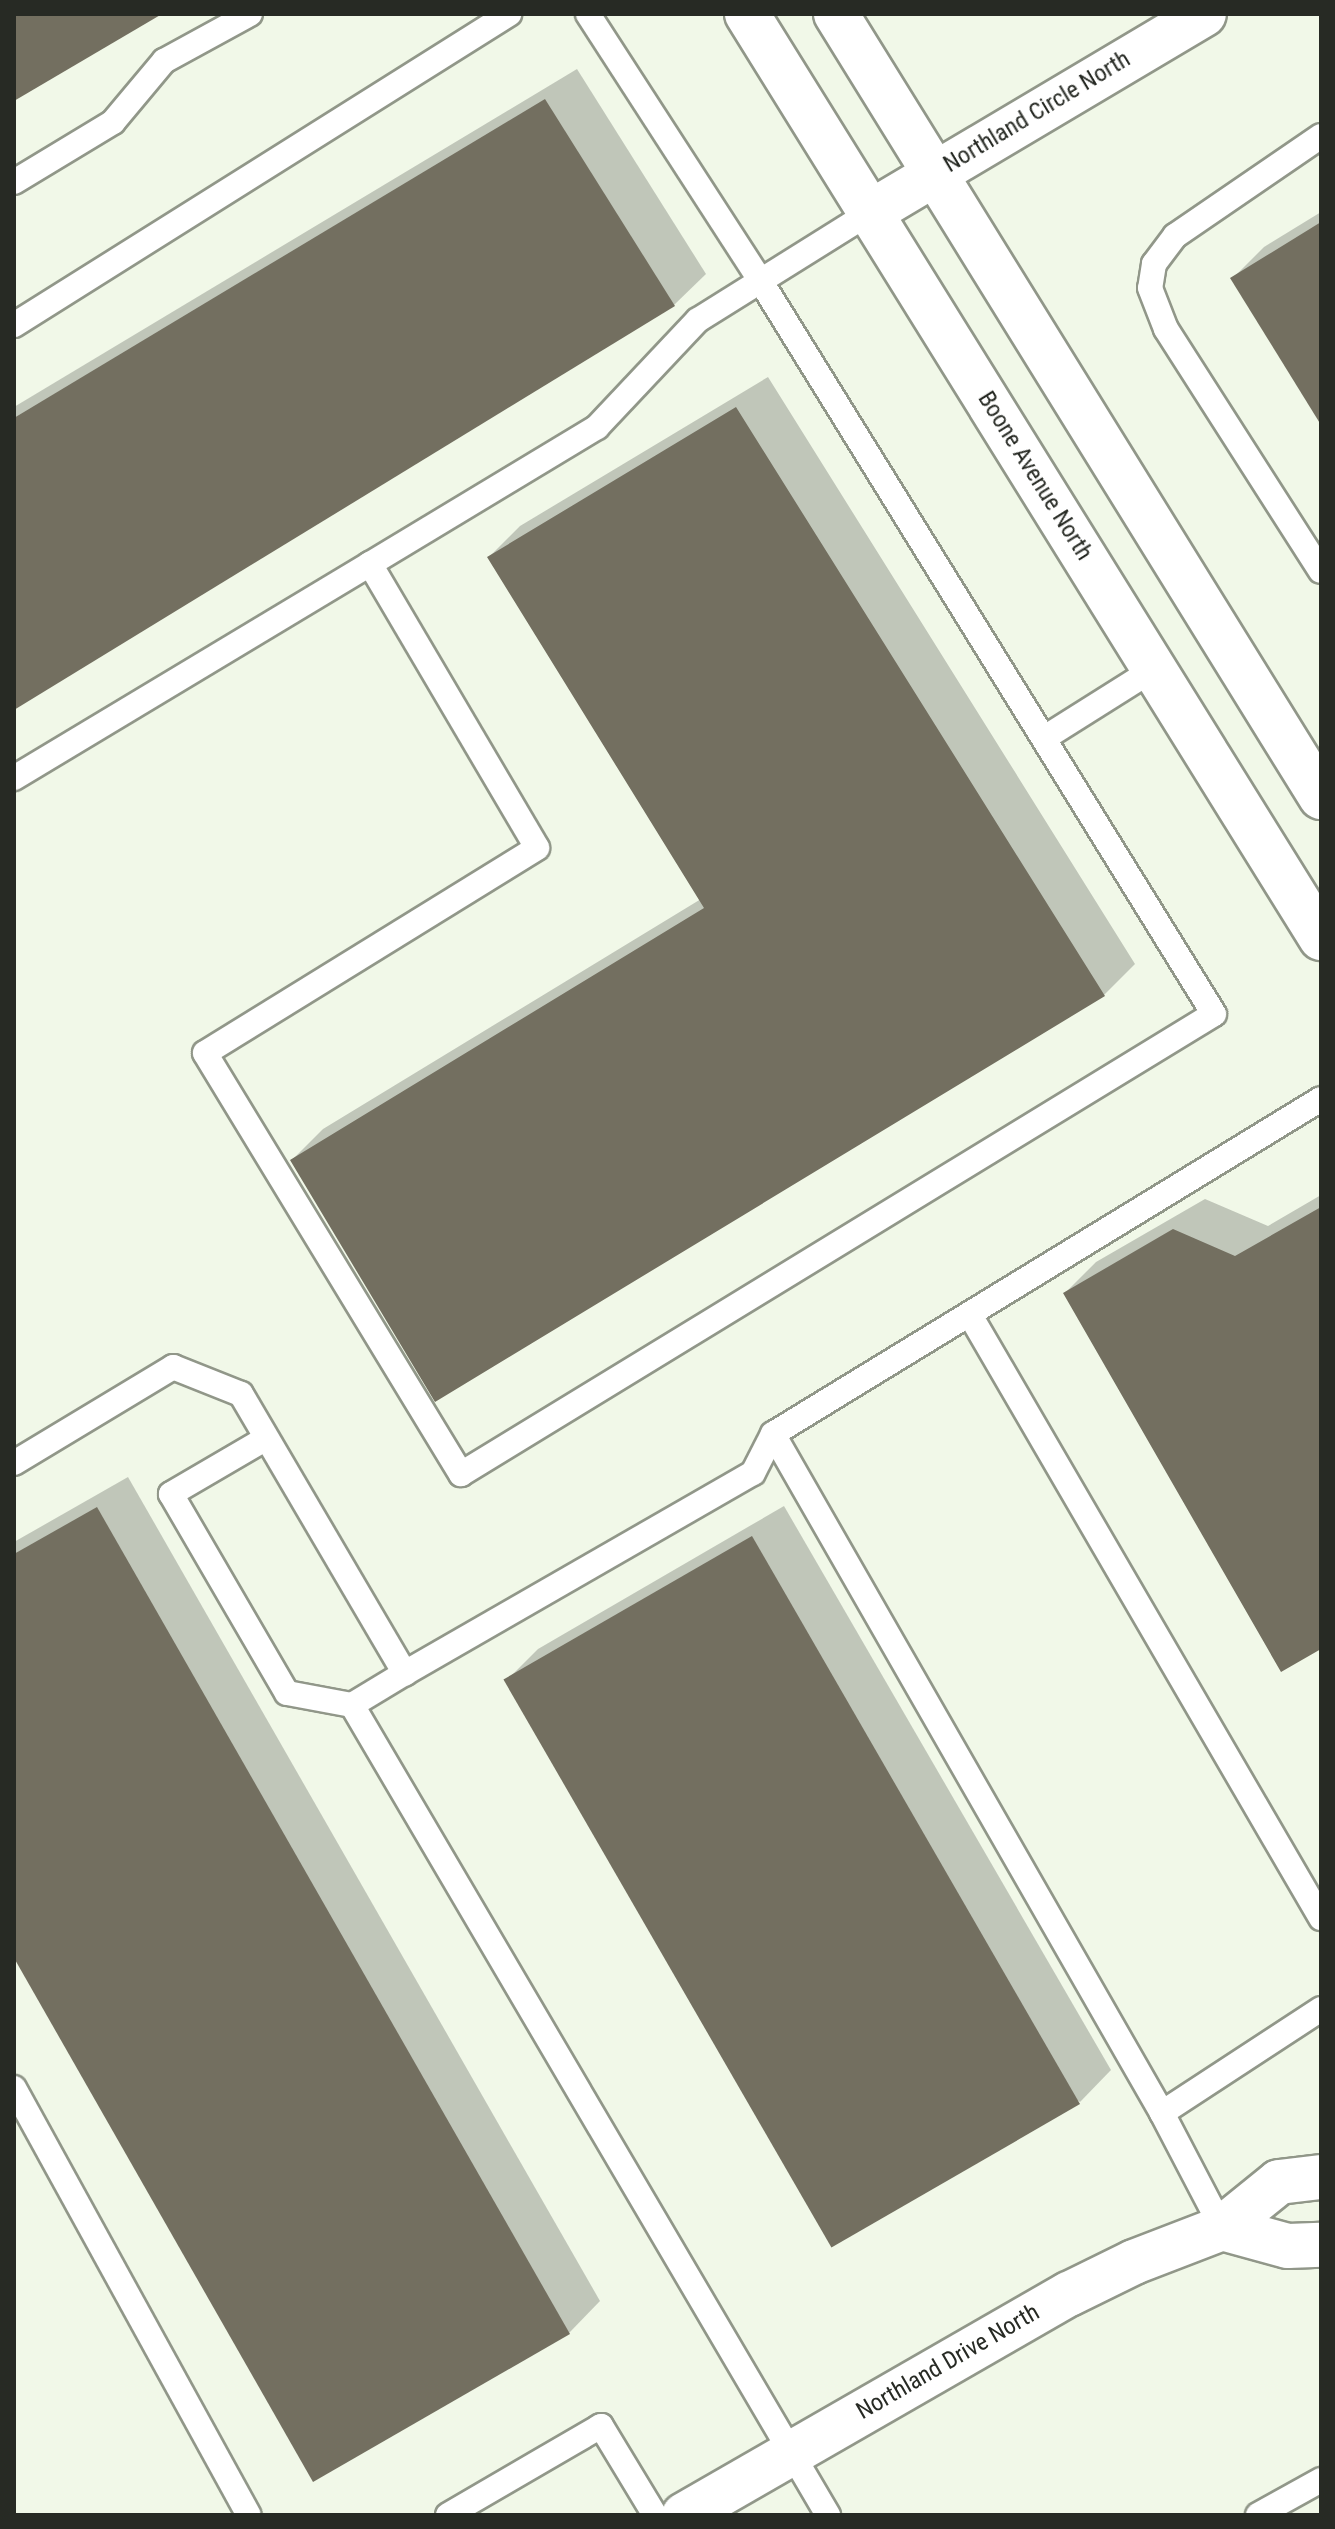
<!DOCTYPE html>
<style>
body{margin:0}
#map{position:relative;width:1335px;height:2529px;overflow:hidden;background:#f1f8e8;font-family:"Roboto Condensed",sans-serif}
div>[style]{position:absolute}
.shadow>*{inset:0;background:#0003}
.building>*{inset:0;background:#736f60;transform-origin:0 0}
.roads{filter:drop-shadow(2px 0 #919789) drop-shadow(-2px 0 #919789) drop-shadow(0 2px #919789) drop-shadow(0 -2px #919789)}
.lane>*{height:24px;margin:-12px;padding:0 12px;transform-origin:12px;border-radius:12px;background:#fff}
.street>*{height:44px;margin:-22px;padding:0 22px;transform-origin:22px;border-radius:22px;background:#fff}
.secondary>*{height:44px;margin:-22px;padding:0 22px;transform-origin:22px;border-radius:22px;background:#fff}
span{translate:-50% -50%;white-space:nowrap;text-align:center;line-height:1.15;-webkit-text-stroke:8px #fff;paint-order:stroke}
.street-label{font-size:24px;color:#272a24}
.frame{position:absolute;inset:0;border:16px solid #272a24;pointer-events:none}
</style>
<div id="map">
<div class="shadow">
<i style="clip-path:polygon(577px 69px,706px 274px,674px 305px,14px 708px,14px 407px)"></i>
<i style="clip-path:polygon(1321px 212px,1321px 422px,1232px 279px,1264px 247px)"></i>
<i style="clip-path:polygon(768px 377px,1135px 964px,1104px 995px,292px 1160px,323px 1129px,701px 899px,489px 557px,520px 526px)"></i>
<i style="clip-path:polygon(1321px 1195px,1321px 1647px,1065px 1293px,1096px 1262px,1205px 1199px,1268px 1226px)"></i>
<i style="clip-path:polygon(128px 1477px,600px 2301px,569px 2333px,14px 1954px,14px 1542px)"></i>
<i style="clip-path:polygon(784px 1506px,1111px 2070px,1080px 2102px,507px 1680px,538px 1649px)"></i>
</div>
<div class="building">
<i style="clip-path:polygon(14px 14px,162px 14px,14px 101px)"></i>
<i style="clip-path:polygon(545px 99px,675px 306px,14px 710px,14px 418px)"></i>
<i style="clip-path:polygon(1321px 222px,1321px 425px,1230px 278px)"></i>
<i style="clip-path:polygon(736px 407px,1105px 996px,435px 1402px,290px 1160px,704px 908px,487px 557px)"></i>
<i style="clip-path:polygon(1321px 1207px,1321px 1649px,1281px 1672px,1063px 1293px,1173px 1229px,1235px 1256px)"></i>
<i style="clip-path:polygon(97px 1507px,570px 2334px,313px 2482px,14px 1958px,14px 1554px)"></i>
<i style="left:752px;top:1536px;width:656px;height:287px;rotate:60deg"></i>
</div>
<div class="roads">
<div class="lane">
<i style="left:1321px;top:136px;width:177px;rotate:145.6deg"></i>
<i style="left:1175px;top:236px;width:35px;rotate:127deg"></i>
<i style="left:1154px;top:264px;width:24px;rotate:99deg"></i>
<i style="left:1150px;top:288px;width:44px;rotate:68.7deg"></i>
<i style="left:1166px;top:329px;width:287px;rotate:57.4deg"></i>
<i style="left:14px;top:182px;width:116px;rotate:-31.2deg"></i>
<i style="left:113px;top:122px;width:80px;rotate:-50.1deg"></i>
<i style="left:164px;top:61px;width:98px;rotate:-28.7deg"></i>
<i style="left:14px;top:325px;width:585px;rotate:-32.14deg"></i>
<i style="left:370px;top:564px;width:265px;rotate:-31.1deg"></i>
<i style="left:597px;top:427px;width:147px;rotate:-46.7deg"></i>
<i style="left:698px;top:320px;width:204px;rotate:-32deg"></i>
<i style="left:1046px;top:737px;width:128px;rotate:-32.2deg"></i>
<i style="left:14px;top:778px;width:415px;rotate:-31deg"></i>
<i style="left:370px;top:564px;width:329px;rotate:59.5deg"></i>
<i style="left:537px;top:848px;width:390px;rotate:148.3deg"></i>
<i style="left:205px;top:1053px;width:493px;rotate:58.7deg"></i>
<i style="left:461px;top:1474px;width:882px;rotate:-31.42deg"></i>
<i style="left:1214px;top:1014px;width:863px;rotate:-121.74deg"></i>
<i style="left:760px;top:280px;width:317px;rotate:-122.9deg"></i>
<i style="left:970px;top:1315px;width:698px;rotate:59.8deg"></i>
<i style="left:773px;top:1434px;width:783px;rotate:60.19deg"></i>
<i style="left:1162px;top:2113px;width:130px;rotate:62.4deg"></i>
<i style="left:265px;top:1439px;width:109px;rotate:149.7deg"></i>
<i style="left:171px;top:1494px;width:230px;rotate:59.8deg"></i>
<i style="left:287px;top:1693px;width:66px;rotate:10.5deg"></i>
<i style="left:14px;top:1463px;width:186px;rotate:-31.1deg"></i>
<i style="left:173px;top:1367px;width:73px;rotate:21.7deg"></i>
<i style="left:241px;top:1394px;width:324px;rotate:59.6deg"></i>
<i style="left:405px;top:1673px;width:401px;rotate:-29.9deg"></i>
<i style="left:753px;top:1473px;width:44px;rotate:-62.9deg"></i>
<i style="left:773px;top:1434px;width:642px;rotate:-31.44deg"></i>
<i style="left:405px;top:1673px;width:62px;rotate:148.9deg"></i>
<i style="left:352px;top:1705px;width:940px;rotate:59.56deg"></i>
<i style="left:14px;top:2088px;width:487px;rotate:61.2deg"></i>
<i style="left:1162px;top:2113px;width:190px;rotate:-33.2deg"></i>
<i style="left:448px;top:2515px;width:177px;rotate:-30.2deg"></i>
<i style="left:601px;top:2426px;width:104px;rotate:58.8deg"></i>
<i style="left:1258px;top:2515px;width:72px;rotate:-29.1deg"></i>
</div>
<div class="street">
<i style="left:871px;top:212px;width:387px;rotate:-30.7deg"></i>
</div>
<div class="secondary">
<i style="left:747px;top:14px;width:1088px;rotate:58.15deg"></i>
<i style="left:836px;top:14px;width:921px;rotate:58.23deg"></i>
<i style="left:1222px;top:2228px;width:68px;rotate:15.3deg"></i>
<i style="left:1288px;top:2246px;width:33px;rotate:-2deg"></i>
<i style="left:684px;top:2515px;width:444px;rotate:-29.9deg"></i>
<i style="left:1069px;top:2294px;width:72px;rotate:-26.2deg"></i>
<i style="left:1134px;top:2262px;width:94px;rotate:-21.1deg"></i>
<i style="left:1222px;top:2228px;width:73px;rotate:-38.9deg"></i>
<i style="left:1279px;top:2182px;width:42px;rotate:-6.8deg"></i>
</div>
</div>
<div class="street-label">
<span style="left:1037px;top:112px;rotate:-31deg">Northland Circle North</span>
<span style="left:1035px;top:476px;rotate:58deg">Boone Avenue North</span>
<span style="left:948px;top:2362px;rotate:-30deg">Northland Drive North</span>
</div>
<div class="frame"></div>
</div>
